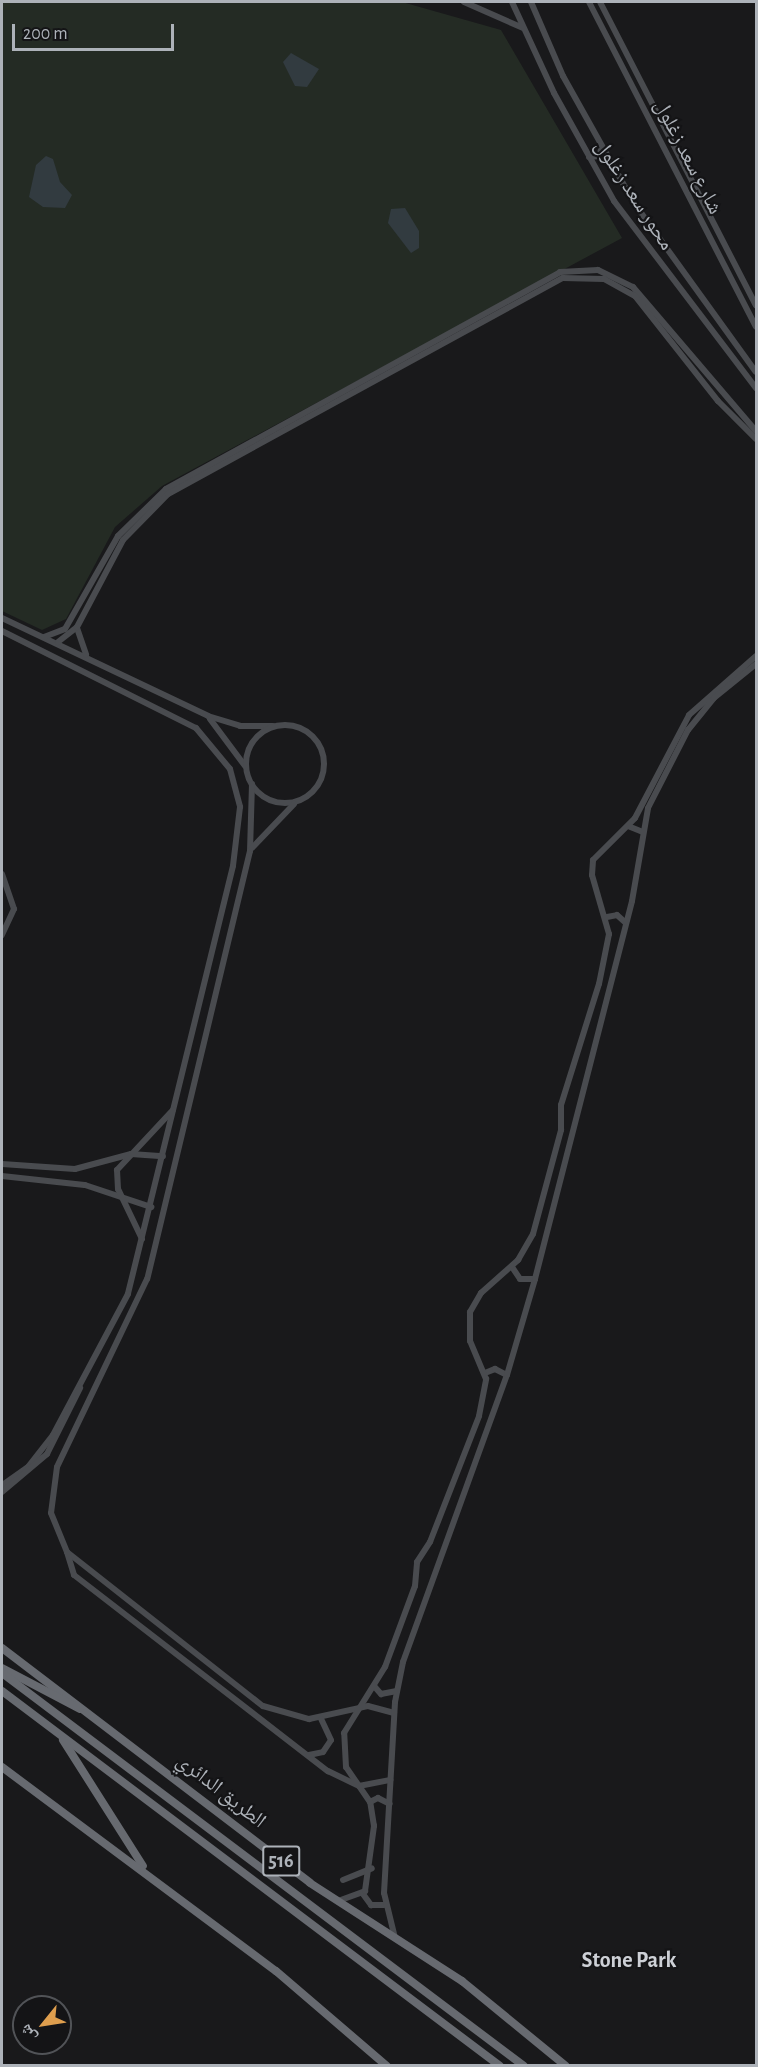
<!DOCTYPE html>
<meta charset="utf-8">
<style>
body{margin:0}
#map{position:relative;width:758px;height:2067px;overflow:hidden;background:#19191b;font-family:"Alegreya Sans","Noto Naskh Arabic",sans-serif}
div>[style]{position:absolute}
.green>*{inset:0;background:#242b24}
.water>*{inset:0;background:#323b40}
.secondary>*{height:6px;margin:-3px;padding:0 3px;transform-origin:3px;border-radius:3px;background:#494b4f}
.secondary>.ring{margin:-3px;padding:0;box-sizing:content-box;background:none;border:6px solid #494b4f;border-radius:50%}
.highway>*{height:8px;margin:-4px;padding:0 4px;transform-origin:4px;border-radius:4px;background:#676a70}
span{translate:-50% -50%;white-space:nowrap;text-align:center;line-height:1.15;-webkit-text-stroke:4.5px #141416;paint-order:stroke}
.shield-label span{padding:2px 4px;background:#141416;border:2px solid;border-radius:4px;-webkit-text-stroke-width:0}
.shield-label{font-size:20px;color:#adb2b9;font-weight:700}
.street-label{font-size:21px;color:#adb2b9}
.neighbourhood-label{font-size:22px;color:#cdd0d6;font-weight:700}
.frame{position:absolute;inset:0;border:3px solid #adb2b9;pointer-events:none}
.north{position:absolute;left:12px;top:1995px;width:60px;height:60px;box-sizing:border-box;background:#141416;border:2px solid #515357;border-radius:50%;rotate:240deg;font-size:16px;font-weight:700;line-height:24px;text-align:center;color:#adb2b9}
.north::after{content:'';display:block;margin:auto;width:21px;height:27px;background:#de9e4e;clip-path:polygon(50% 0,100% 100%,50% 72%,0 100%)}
.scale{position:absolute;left:12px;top:24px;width:162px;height:27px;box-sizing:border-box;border:3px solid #adb2b9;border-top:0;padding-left:8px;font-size:18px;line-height:21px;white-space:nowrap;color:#adb2b9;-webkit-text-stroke:4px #141416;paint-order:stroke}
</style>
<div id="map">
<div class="green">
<i style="clip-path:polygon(2px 2px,402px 2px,501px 30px,622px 238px,162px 486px,115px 527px,66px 619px,42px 630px,2px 611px)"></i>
</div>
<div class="water">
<i style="clip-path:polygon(291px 53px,319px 69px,307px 87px,295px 86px,283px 62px)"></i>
<i style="clip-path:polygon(46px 156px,53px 159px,60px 182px,72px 195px,65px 208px,43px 207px,29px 197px,36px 165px)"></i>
<i style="clip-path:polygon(405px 208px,419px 231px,419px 248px,411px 253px,388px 223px,391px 209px)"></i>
</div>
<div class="secondary">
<i style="left:464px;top:2px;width:64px;rotate:23.8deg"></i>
<i style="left:512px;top:2px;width:100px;rotate:65.2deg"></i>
<i style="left:554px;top:93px;width:124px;rotate:60.9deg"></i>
<i style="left:614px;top:201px;width:235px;rotate:52.8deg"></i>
<i style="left:531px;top:2px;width:81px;rotate:66.6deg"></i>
<i style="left:563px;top:76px;width:145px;rotate:60.8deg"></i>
<i style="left:634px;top:203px;width:208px;rotate:54.2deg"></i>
<i style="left:589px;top:2px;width:365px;rotate:62.8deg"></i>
<i style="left:600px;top:2px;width:341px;rotate:62.8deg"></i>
<i style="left:589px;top:157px;width:10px;rotate:-6deg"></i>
<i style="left:599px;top:156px;width:9px;rotate:-72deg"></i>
<i style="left:2px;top:618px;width:228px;rotate:25.4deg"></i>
<i style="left:208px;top:716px;width:34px;rotate:17deg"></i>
<i style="left:240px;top:726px;width:33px"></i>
<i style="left:77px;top:628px;width:28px;rotate:71deg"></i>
<i style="left:2px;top:631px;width:217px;rotate:26.6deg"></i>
<i style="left:196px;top:728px;width:53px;rotate:50.3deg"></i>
<i style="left:230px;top:769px;width:39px;rotate:75deg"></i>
<i style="left:240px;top:807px;width:59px;rotate:96.8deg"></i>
<i style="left:233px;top:866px;width:441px;rotate:103.8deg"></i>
<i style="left:128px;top:1294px;width:160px;rotate:118deg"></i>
<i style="left:53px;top:1435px;width:41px;rotate:128deg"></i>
<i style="left:28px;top:1467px;width:32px;rotate:145deg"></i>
<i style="left:44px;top:637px;width:22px;rotate:-21deg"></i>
<i style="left:65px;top:629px;width:107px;rotate:-60.3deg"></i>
<i style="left:118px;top:536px;width:67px;rotate:-44.4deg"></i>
<i style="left:166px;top:489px;width:450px;rotate:-28.8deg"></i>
<i style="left:560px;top:272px;width:38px;rotate:-3deg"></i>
<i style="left:598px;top:270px;width:39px;rotate:26deg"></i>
<i style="left:633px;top:287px;width:189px;rotate:49.5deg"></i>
<i style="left:58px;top:642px;width:24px;rotate:-38deg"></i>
<i style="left:77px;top:627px;width:98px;rotate:-62.1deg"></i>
<i style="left:123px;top:540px;width:64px;rotate:-45.6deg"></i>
<i style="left:168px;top:494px;width:450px;rotate:-28.7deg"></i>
<i style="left:563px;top:278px;width:41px;rotate:1.4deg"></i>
<i style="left:604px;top:279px;width:35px;rotate:29deg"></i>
<i style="left:635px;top:296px;width:134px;rotate:51.7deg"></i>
<i style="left:718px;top:401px;width:54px;rotate:45deg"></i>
<i style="left:210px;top:719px;width:59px;rotate:53.3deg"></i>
<i class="ring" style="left:246px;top:725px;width:72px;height:72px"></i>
<i style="left:252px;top:784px;width:67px;rotate:91.7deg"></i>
<i style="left:250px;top:851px;width:440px;rotate:103.5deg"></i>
<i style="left:147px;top:1279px;width:208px;rotate:115.6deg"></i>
<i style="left:57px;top:1467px;width:46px;rotate:97.4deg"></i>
<i style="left:51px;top:1513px;width:42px;rotate:67.7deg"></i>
<i style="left:67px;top:1552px;width:249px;rotate:38.2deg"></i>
<i style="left:263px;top:1706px;width:48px;rotate:15.8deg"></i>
<i style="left:309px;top:1719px;width:60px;rotate:-12.4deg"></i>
<i style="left:368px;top:1706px;width:27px;rotate:15deg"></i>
<i style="left:628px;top:826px;width:16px;rotate:22deg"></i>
<i style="left:252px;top:848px;width:61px;rotate:-46.3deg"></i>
<i style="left:2px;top:874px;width:37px;rotate:71deg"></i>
<i style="left:14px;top:909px;width:29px;rotate:115deg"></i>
<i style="left:607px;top:917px;width:10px;rotate:-11deg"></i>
<i style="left:617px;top:915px;width:12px;rotate:42deg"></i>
<i style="left:2px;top:1164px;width:73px;rotate:3.9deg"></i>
<i style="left:75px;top:1169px;width:58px;rotate:-15deg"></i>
<i style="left:131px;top:1154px;width:32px;rotate:4deg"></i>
<i style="left:2px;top:1176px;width:83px;rotate:6.2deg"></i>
<i style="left:85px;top:1185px;width:70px;rotate:18.4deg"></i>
<i style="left:142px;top:1239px;width:55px;rotate:-115.6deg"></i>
<i style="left:118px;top:1189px;width:19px;rotate:-93deg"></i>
<i style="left:117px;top:1170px;width:82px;rotate:-47deg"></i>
<i style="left:512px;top:1267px;width:14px;rotate:56deg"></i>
<i style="left:520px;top:1279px;width:15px"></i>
<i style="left:485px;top:1373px;width:11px;rotate:-22deg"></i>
<i style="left:495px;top:1369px;width:13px;rotate:27deg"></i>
<i style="left:2px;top:1492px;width:59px;rotate:-40.2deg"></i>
<i style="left:47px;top:1454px;width:74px;rotate:-63.4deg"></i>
<i style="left:67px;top:1552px;width:24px;rotate:73deg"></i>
<i style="left:74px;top:1575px;width:321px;rotate:37.7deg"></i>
<i style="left:328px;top:1771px;width:34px;rotate:26deg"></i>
<i style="left:359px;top:1786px;width:32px;rotate:-11deg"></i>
<i style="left:374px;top:1686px;width:11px;rotate:49deg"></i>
<i style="left:381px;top:1694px;width:16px;rotate:-11deg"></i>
<i style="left:309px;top:1755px;width:14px;rotate:-12deg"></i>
<i style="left:323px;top:1752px;width:14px;rotate:-56deg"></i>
<i style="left:331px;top:1740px;width:23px;rotate:-115deg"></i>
<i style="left:370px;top:1802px;width:9px;rotate:-27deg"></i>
<i style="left:378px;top:1798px;width:13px;rotate:27deg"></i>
<i style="left:343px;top:1880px;width:31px;rotate:-22deg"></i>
<i style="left:363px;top:1894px;width:14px;rotate:54deg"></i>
<i style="left:371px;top:1905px;width:13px"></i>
<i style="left:338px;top:1901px;width:29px;rotate:-20deg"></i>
<i style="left:365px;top:1891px;width:66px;rotate:-82.1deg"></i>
<i style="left:374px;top:1826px;width:24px;rotate:-99deg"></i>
<i style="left:370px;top:1802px;width:42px;rotate:-124.4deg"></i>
<i style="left:346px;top:1767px;width:34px;rotate:-93deg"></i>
<i style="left:344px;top:1733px;width:78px;rotate:-58.2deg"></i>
<i style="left:385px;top:1667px;width:86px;rotate:-69.7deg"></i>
<i style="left:415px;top:1586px;width:24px;rotate:-85deg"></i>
<i style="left:417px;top:1562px;width:24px;rotate:-57deg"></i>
<i style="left:430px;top:1542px;width:135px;rotate:-68.7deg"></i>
<i style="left:479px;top:1416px;width:38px;rotate:-79deg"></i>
<i style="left:486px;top:1379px;width:41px;rotate:-112.8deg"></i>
<i style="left:470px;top:1341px;width:29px;rotate:-90deg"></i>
<i style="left:470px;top:1312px;width:22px;rotate:-60deg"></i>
<i style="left:481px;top:1293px;width:50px;rotate:-41.7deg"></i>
<i style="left:518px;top:1260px;width:30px;rotate:-60deg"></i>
<i style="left:533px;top:1234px;width:108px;rotate:-74.9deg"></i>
<i style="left:561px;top:1130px;width:25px;rotate:-90deg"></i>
<i style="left:561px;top:1105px;width:127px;rotate:-72.6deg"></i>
<i style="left:599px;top:984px;width:51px;rotate:-78.7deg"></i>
<i style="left:609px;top:934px;width:61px;rotate:-106.1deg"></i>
<i style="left:592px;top:875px;width:15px;rotate:-86deg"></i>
<i style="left:593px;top:860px;width:59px;rotate:-45deg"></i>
<i style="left:635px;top:818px;width:116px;rotate:-62.3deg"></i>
<i style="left:689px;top:715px;width:89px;rotate:-41.4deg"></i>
<i style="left:395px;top:1938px;width:46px;rotate:-103.7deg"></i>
<i style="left:384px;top:1893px;width:191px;rotate:-86.7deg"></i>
<i style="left:395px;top:1702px;width:41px;rotate:-78.7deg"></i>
<i style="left:403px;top:1662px;width:305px;rotate:-70.1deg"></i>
<i style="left:507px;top:1375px;width:100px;rotate:-73.7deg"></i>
<i style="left:535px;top:1279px;width:390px;rotate:-75.6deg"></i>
<i style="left:632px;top:901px;width:94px;rotate:-80.2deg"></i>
<i style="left:648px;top:808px;width:88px;rotate:-62.9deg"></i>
<i style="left:688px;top:730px;width:41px;rotate:-50.9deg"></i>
<i style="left:714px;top:698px;width:54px;rotate:-39deg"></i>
</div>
<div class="highway">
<i style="left:2px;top:1648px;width:387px;rotate:37.3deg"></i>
<i style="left:310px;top:1883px;width:181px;rotate:32.8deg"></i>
<i style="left:462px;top:1981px;width:134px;rotate:39.3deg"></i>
<i style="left:2px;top:1668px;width:88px;rotate:27.7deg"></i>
<i style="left:2px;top:1673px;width:653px;rotate:36.98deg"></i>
<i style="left:2px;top:1691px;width:623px;rotate:36.98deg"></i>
<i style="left:63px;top:1740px;width:149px;rotate:57.6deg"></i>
<i style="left:2px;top:1767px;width:342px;rotate:36.7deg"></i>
<i style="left:276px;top:1971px;width:146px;rotate:40.6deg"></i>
</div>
<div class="shield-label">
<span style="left:281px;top:1861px">516</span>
</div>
<div class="street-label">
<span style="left:688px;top:157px;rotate:63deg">شارع سعد زغلول</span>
<span style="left:634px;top:195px;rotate:57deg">محور سعد زغلول</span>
<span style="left:221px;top:1791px;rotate:38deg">الطريق الدائري</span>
</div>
<div class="neighbourhood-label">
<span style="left:629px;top:1961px">Stone Park</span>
</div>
<div class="frame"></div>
<div class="north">ش</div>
<div class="scale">200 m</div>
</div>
